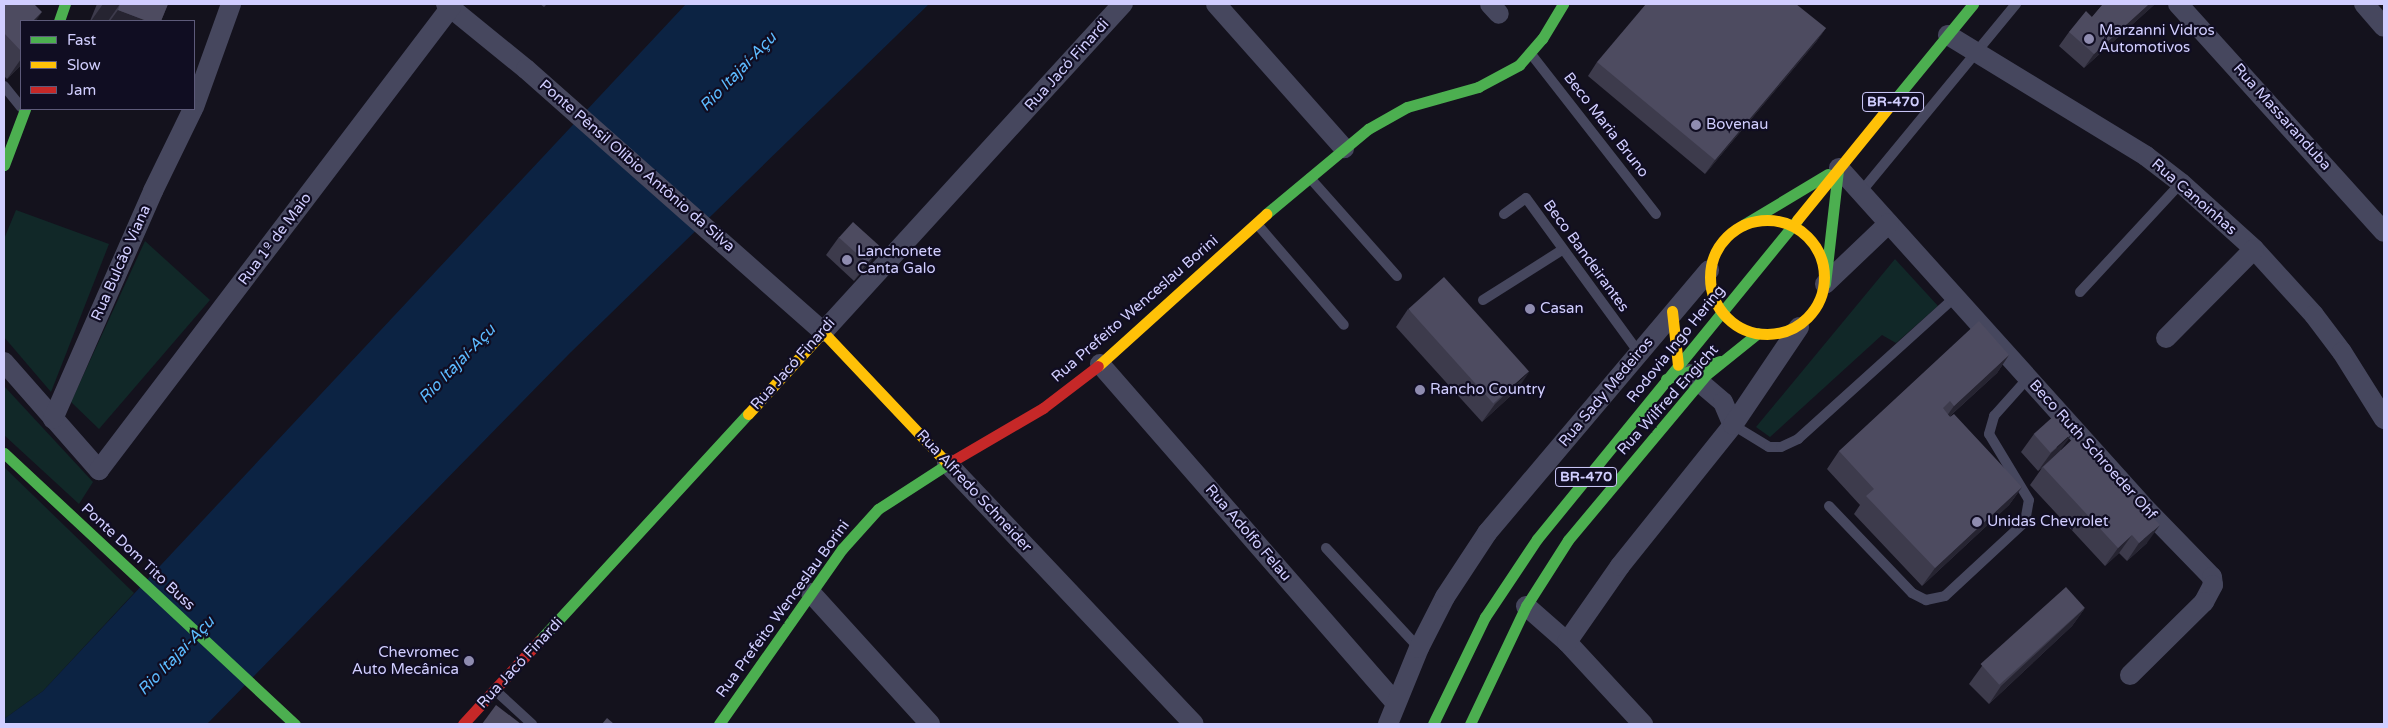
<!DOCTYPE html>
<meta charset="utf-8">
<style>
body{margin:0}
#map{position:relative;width:2388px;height:728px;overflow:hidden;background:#14121d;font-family:"Varela Round",sans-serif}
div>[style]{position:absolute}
.green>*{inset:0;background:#112828}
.water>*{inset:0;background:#0c2343}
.lane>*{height:10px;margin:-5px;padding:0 5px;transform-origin:5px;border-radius:5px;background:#46475e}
.street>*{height:20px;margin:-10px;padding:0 10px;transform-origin:10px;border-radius:10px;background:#46475e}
.fast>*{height:11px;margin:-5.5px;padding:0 5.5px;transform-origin:5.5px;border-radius:5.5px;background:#4caf50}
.slow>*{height:11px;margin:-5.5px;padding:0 5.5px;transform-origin:5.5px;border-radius:5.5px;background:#ffc107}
.slow>.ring{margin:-5.5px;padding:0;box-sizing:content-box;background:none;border:11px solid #ffc107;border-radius:50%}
.jam>*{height:11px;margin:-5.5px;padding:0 5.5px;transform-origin:5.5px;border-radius:5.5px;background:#c62828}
.wall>*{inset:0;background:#3d3b4c}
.shaded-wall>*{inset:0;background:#262431}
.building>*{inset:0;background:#4d4b60;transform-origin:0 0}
.dots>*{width:14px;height:14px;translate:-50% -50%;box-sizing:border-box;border:2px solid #100d22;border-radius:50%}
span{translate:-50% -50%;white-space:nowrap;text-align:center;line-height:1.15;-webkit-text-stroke:4.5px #100d22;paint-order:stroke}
.shield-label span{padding:1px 4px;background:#100d22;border:1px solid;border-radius:4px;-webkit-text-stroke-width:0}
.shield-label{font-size:14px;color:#d1ceff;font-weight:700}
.poi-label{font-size:15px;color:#d1ceff}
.left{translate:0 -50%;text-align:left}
.right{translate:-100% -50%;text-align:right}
.street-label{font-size:15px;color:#d1ceff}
.water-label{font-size:16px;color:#5cbbff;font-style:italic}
.frame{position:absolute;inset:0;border:5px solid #d1ceff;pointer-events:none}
.legend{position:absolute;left:20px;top:20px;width:175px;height:90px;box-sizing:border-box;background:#100d22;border:1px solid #5d5a7a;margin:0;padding:6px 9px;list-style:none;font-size:15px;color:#d1ceff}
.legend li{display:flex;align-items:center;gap:10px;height:25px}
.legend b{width:25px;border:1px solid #5d5a7a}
</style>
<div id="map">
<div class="green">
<i style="clip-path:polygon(16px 210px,109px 244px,51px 392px,4px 337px,4px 239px)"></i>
<i style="clip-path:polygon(145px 241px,210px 300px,99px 429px,71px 402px)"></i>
<i style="clip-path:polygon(1895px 259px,1938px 306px,1896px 343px,1882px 335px,1770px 437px,1756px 427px)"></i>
<i style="clip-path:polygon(4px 386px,93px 482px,79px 504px,4px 435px)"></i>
<i style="clip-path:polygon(4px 467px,134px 593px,43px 691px,4px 719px)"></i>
</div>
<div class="water">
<i style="clip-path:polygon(686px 4px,929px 4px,570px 353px,207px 724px,4px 724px,4px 719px,43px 691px)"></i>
</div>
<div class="lane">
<i style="left:1531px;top:54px;width:203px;rotate:52deg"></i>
<i style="left:4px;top:86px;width:27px;rotate:51deg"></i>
<i style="left:1310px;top:178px;width:131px;rotate:48.4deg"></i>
<i style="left:1861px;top:192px;width:244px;rotate:-50.5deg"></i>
<i style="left:1504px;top:214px;width:27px;rotate:-36deg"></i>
<i style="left:1526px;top:198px;width:192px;rotate:53.9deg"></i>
<i style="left:1257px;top:224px;width:133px;rotate:49.3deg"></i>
<i style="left:2080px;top:292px;width:149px;rotate:-47.2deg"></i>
<i style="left:1483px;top:300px;width:93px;rotate:-32.3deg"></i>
<i style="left:1733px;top:425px;width:42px;rotate:31.4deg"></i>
<i style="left:1769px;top:447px;width:12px"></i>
<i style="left:1781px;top:447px;width:19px;rotate:-25deg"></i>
<i style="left:1798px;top:439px;width:212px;rotate:-42.1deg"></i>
<i style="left:1829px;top:506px;width:120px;rotate:46.3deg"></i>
<i style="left:1912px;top:593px;width:16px;rotate:27deg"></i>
<i style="left:1926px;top:600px;width:19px;rotate:-12deg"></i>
<i style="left:1945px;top:596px;width:109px;rotate:-42.8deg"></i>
<i style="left:2025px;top:522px;width:22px;rotate:-80deg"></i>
<i style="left:2029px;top:500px;width:77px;rotate:-121.2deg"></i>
<i style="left:1989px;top:434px;width:19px;rotate:-74deg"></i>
<i style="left:1994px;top:416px;width:51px;rotate:-48.2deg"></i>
<i style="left:1326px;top:548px;width:137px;rotate:47.1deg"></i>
<i style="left:496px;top:691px;width:49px;rotate:42.5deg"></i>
</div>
<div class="street">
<i style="left:446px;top:4px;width:103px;rotate:39.1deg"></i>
<i style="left:526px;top:69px;width:397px;rotate:41.5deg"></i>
<i style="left:823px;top:332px;width:445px;rotate:-47.6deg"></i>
<i style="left:1216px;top:4px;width:193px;rotate:48.4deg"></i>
<i style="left:1490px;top:4px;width:13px;rotate:48deg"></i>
<i style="left:2178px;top:4px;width:307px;rotate:47.9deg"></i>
<i style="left:2364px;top:4px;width:30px;rotate:49deg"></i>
<i style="left:1948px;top:35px;width:232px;rotate:31.4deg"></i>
<i style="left:2146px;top:156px;width:44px;rotate:37.6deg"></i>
<i style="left:2181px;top:183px;width:98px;rotate:42.1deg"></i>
<i style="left:2254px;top:249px;width:89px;rotate:47.7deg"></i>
<i style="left:2314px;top:315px;width:46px;rotate:52.9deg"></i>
<i style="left:2342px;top:352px;width:79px;rotate:57.9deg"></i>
<i style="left:194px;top:107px;width:109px;rotate:-70.2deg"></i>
<i style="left:1839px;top:168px;width:453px;rotate:48deg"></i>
<i style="left:2142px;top:505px;width:100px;rotate:45.8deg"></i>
<i style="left:2212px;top:577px;width:8px;rotate:83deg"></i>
<i style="left:2213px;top:585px;width:19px;rotate:118deg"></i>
<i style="left:2204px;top:602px;width:104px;rotate:135.4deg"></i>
<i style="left:1825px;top:284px;width:88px;rotate:-43.6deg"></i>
<i style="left:2166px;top:338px;width:125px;rotate:-45.3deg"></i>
<i style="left:4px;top:362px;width:144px;rotate:48.7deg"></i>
<i style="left:99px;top:470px;width:582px;rotate:-52.76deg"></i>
<i style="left:1100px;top:364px;width:449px;rotate:48.9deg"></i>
<i style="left:1690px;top:374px;width:43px;rotate:40.3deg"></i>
<i style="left:1723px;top:402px;width:25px;rotate:67deg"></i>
<i style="left:53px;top:419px;width:249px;rotate:-66.3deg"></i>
<i style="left:153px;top:191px;width:91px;rotate:-64deg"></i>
<i style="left:947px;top:463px;width:359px;rotate:46.6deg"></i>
<i style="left:811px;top:593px;width:177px;rotate:47.7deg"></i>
<i style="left:1526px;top:606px;width:55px;rotate:41.3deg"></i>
<i style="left:1567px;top:642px;width:112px;rotate:47.2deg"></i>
<i style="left:1567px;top:642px;width:93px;rotate:-55.1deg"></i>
<i style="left:1620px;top:566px;width:181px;rotate:-51.3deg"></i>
<i style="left:1733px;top:425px;width:118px;rotate:-56deg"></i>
<i style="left:1388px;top:724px;width:82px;rotate:-67.8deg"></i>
<i style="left:1419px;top:648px;width:57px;rotate:-63deg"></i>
<i style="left:1445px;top:597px;width:77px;rotate:-56.7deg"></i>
<i style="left:1487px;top:533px;width:344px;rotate:-49.8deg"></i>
</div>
<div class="fast">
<i style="left:59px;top:21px;width:18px;rotate:-71deg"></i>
<i style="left:1892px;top:103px;width:128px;rotate:-50.7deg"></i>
<i style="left:4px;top:165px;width:60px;rotate:-69.4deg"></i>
<i style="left:1266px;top:214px;width:133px;rotate:-39.8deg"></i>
<i style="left:1368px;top:129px;width:45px;rotate:-29.4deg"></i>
<i style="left:1407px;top:107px;width:74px;rotate:-15.7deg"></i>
<i style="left:1478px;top:87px;width:47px;rotate:-28.2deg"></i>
<i style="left:1519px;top:65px;width:35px;rotate:-49deg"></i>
<i style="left:1542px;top:39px;width:41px;rotate:-59deg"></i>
<i style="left:1743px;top:225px;width:99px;rotate:-31deg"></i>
<i style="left:1825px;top:284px;width:115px;rotate:-83.5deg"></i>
<i style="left:1666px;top:379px;width:57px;rotate:-18.4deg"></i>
<i style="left:4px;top:453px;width:398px;rotate:43deg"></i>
<i style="left:539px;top:641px;width:309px;rotate:-47.4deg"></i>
<i style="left:719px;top:724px;width:214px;rotate:-54.9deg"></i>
<i style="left:842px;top:549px;width:54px;rotate:-48deg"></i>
<i style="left:878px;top:509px;width:85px;rotate:-32.9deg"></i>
<i style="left:1433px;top:724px;width:119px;rotate:-64.1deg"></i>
<i style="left:1485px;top:617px;width:94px;rotate:-56.3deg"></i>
<i style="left:1537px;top:539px;width:412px;rotate:-50.8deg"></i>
<i style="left:1470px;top:724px;width:131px;rotate:-64.6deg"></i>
<i style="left:1526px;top:606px;width:78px;rotate:-57.5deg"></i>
<i style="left:1568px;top:540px;width:217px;rotate:-50.1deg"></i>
<i style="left:1707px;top:374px;width:65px;rotate:-38.8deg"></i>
</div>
<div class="slow">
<i style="left:1797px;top:220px;width:151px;rotate:-50.9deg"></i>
<i class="ring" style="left:1710px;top:220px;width:103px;height:103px"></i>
<i style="left:1672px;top:311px;width:54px;rotate:83.7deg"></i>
<i style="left:1098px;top:366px;width:227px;rotate:-42.1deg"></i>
<i style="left:748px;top:414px;width:111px;rotate:-47.6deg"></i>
<i style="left:823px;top:332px;width:180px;rotate:46.6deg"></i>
</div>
<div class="jam">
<i style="left:949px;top:463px;width:109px;rotate:-30.3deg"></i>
<i style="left:1043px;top:408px;width:69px;rotate:-37.4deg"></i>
<i style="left:463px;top:724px;width:113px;rotate:-47.5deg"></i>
</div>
<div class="wall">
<i style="clip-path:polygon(4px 4px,21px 21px,21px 65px,7px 79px,4px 76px)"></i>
<i style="clip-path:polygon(97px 4px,168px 4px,161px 21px,90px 21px)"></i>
<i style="clip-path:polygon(540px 4px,547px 4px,544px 7px)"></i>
<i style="clip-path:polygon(2103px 4px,2155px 4px,2084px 68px,2059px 46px,2069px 32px,2092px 17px)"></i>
<i style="clip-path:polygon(1826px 28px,1816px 42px,1705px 174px,1588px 76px,1597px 62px)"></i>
<i style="clip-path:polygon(839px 237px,881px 247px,868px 265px,854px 281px,826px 255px)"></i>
<i style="clip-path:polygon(1408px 309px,1517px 390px,1482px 422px,1396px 327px)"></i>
<i style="clip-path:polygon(2009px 355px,1997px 373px,1950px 416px,2022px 487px,2009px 505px,1922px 586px,1854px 514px,1860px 505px,1827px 469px,1839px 451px)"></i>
<i style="clip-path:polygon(2034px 434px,2061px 450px,2147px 543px,2127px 561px,2119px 553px,2105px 566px,2030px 485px,2042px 468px,2038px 471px,2021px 452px)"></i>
<i style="clip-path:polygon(2085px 608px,2072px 626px,1989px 704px,1969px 684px,1982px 666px)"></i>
</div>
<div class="shaded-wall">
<i style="clip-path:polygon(103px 4px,120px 4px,108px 21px,91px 21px)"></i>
<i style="clip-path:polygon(2149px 4px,2155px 4px,2084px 68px,2094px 54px)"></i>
<i style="clip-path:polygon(118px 10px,147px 21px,110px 21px)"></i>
<i style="clip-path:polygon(42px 12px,36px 21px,33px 21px)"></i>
<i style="clip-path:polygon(1826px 28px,1816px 42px,1705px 174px,1715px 160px)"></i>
<i style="clip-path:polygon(21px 59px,21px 65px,7px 79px)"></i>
<i style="clip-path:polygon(881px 247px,868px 265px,854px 281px,867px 263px)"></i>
<i style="clip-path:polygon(2009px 355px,1997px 373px,1941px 424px,1954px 406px)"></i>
<i style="clip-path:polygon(1530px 371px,1517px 390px,1482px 422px,1495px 404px)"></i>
<i style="clip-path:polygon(2073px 433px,2060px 451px,2038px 471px,2051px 453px)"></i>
<i style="clip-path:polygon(2022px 487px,2009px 505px,1922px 586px,1935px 568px)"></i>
<i style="clip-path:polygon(2160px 525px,2147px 543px,2127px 561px,2139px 543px)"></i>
<i style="clip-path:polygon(2132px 535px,2119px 553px,2105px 566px,2118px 548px)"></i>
<i style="clip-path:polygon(2085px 608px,2072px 626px,1989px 704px,2001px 686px)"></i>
</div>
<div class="building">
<i style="clip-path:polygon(4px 4px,34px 4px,42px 12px,33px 21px,21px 21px,21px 51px,4px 33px)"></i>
<i style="clip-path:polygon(120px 4px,168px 4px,161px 21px,147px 21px,118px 10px)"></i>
<i style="clip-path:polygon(1646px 4px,1796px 4px,1826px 28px,1715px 160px,1597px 62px)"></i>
<i style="clip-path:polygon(2103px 4px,2149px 4px,2094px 54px,2069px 32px,2086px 11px,2092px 17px)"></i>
<i style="left:853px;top:222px;width:38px;height:21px;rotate:42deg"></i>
<i style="left:1444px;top:277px;width:127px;height:48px;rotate:48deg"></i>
<i style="clip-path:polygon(1979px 321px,2009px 355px,1954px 406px,1950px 401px,1943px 408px,1950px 417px,1954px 414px,2022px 487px,1935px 568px,1866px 496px,1874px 489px,1839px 451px)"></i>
<i style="left:2056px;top:414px;width:25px;height:30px;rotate:48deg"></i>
<i style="clip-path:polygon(2077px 435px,2160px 525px,2139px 543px,2132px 535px,2118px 548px,2043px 467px)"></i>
<i style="left:2066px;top:587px;width:28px;height:115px;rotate:48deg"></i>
<i style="clip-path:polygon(496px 705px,521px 724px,482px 724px)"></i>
<i style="clip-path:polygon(607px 718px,614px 724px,602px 724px)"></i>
</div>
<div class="dots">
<i style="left:2089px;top:39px;background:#8f8cb0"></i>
<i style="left:1696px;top:125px;background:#8f8cb0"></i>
<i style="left:847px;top:260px;background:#8f8cb0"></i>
<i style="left:1530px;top:309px;background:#8f8cb0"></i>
<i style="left:1420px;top:390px;background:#8f8cb0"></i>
<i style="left:1977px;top:522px;background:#8f8cb0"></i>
<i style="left:469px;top:661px;background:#8f8cb0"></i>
</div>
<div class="shield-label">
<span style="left:1893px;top:102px">BR-470</span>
<span style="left:1586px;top:477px">BR-470</span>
</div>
<div class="poi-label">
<span class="left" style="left:2099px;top:39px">Marzanni Vidros<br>Automotivos</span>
<span class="left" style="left:1706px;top:125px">Bovenau</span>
<span class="left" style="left:857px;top:260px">Lanchonete<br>Canta Galo</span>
<span class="left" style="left:1540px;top:309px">Casan</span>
<span class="left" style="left:1430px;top:390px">Rancho Country</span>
<span class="left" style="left:1987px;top:522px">Unidas Chevrolet</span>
<span class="right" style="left:459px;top:661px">Chevromec<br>Auto Mecânica</span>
</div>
<div class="street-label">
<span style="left:1067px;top:65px;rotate:-48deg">Rua Jacó Finardi</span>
<span style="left:2282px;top:117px;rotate:48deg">Rua Massaranduba</span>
<span style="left:1606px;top:125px;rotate:52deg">Beco Maria Bruno</span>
<span style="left:637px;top:166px;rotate:41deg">Ponte Pênsil Olíbio Antônio da Silva</span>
<span style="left:2194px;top:197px;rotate:41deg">Rua Canoinhas</span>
<span style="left:275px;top:239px;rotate:-53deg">Rua 1º de Maio</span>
<span style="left:1586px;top:256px;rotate:54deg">Beco Bandeirantes</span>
<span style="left:121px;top:263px;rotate:-66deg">Rua Bulcão Viana</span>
<span style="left:1135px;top:309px;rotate:-41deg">Rua Prefeito Wenceslau Borini</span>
<span style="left:1676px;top:344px;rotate:-51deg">Rodovia Ingo Hering</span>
<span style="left:793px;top:364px;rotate:-48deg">Rua Jacó Finardi</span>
<span style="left:1606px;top:392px;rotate:-50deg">Rua Sady Medeiros</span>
<span style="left:1668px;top:400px;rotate:-48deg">Rua Wilfred Engicht</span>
<span style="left:2093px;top:450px;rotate:48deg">Beco Ruth Schroeder Ohf</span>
<span style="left:974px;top:491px;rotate:47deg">Rua Alfredo Schneider</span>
<span style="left:1248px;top:533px;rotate:49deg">Rua Adolfo Felau</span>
<span style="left:138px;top:557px;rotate:43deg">Ponte Dom Tito Buss</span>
<span style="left:783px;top:609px;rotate:-54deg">Rua Prefeito Wenceslau Borini</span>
<span style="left:520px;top:663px;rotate:-47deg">Rua Jacó Finardi</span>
</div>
<div class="water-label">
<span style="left:738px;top:72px;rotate:-46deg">Rio Itajaí-Açu</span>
<span style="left:457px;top:364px;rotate:-46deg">Rio Itajaí-Açu</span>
<span style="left:176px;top:656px;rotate:-46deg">Rio Itajaí-Açu</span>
</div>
<div class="frame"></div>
<ul class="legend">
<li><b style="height:6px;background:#4caf50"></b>Fast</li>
<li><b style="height:6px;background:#ffc107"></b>Slow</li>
<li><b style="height:6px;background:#c62828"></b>Jam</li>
</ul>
</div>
